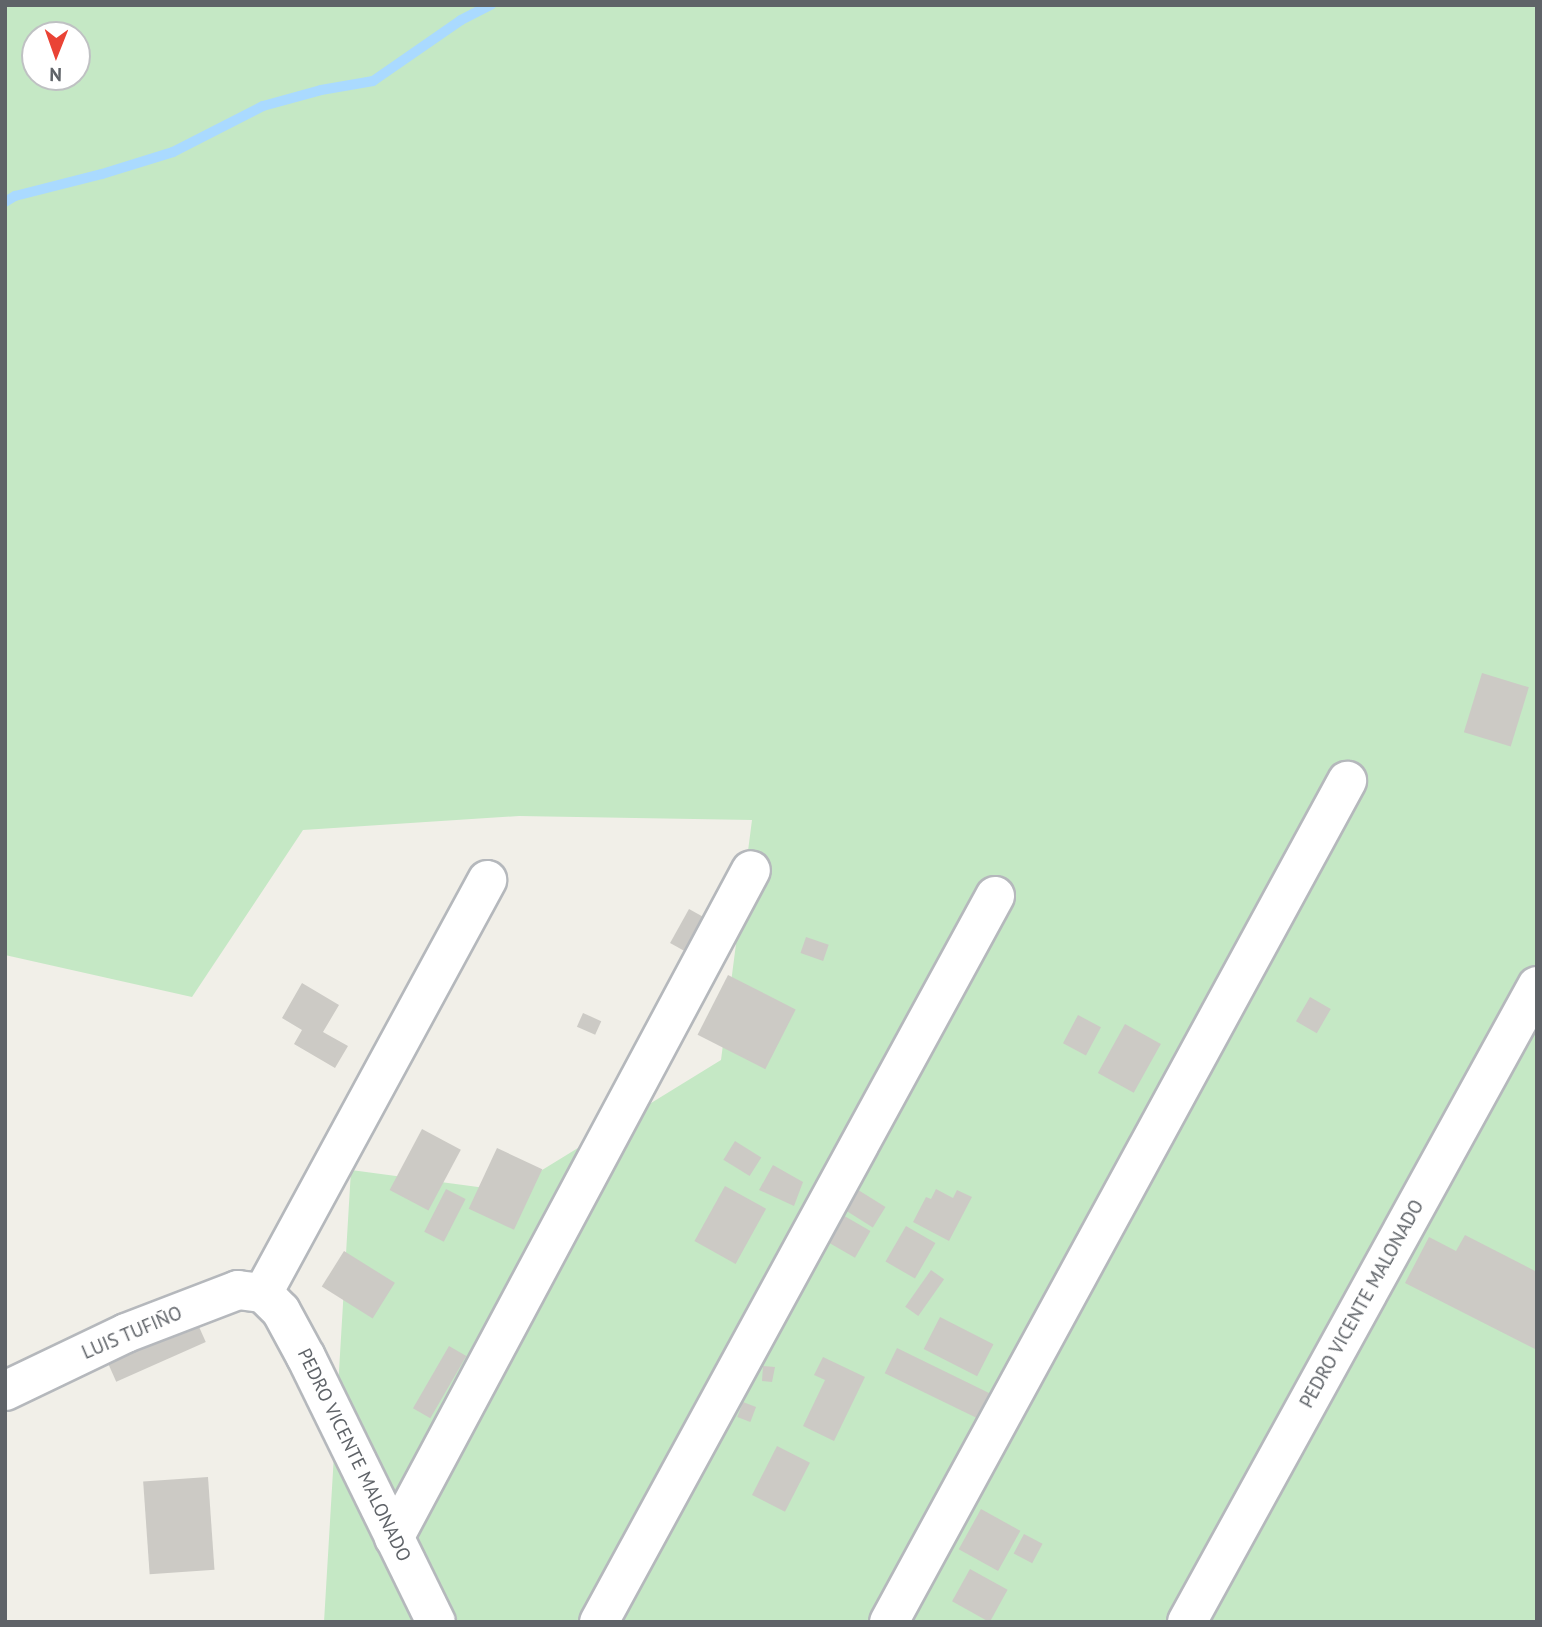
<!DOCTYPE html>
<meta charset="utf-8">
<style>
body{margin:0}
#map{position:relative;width:1542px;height:1627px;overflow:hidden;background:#f1efe8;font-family:"PT Sans",sans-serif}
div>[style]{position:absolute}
.green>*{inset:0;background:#c5e8c5}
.stream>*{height:10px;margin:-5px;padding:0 5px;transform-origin:5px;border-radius:5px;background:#aadaff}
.building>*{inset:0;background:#cccac5;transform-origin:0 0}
.roads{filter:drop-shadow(2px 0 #b5b8bc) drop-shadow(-2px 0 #b5b8bc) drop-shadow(0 2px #b5b8bc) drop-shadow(0 -2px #b5b8bc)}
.minor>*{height:38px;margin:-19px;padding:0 19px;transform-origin:19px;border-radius:19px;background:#fff}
span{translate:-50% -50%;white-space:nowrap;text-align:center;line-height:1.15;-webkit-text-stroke:7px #fff;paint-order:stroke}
.street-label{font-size:19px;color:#5f6368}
.frame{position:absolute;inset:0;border:7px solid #5f6368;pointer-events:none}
.north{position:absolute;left:21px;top:21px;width:70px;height:70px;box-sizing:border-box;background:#fff;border:2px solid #bfc1c3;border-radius:50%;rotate:181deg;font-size:19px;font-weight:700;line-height:28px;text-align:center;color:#5f6368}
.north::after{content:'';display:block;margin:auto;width:24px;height:32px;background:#ea4335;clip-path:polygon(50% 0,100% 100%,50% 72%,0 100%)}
</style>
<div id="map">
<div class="green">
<i style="clip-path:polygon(evenodd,5px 5px,1537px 5px,1537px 1622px,324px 1622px,351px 1170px,508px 1191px,721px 1060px,752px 820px,519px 816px,303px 830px,192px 997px,5px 955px,5px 5px,35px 35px,77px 35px,77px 77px,35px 77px,35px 35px)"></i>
</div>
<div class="stream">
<i style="left:5px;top:202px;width:12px;rotate:-31deg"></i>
<i style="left:15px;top:196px;width:90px;rotate:-14.2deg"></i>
<i style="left:102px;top:174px;width:74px;rotate:-17.2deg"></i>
<i style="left:173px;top:152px;width:101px;rotate:-27.1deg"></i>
<i style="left:263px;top:106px;width:60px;rotate:-15.4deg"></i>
<i style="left:321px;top:90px;width:53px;rotate:-9.8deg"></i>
<i style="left:373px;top:81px;width:107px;rotate:-34.7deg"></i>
<i style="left:461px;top:20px;width:34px;rotate:-27deg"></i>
</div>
<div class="building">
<i style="left:1482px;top:673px;width:49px;height:62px;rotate:17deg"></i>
<i style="left:689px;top:909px;width:18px;height:39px;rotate:29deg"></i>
<i style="left:806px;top:937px;width:24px;height:17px;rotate:19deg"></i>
<i style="left:728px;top:975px;width:76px;height:67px;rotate:27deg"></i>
<i style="clip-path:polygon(302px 983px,339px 1005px,323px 1032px,348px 1046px,335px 1068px,294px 1044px,302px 1030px,282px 1018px)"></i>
<i style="left:1310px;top:997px;width:24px;height:28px;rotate:30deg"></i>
<i style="left:583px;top:1013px;width:20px;height:15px;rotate:24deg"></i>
<i style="left:1078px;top:1015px;width:26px;height:32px;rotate:28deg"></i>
<i style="left:1125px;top:1024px;width:41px;height:56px;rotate:29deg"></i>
<i style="left:422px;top:1129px;width:44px;height:69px;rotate:28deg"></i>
<i style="left:735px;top:1141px;width:31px;height:22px;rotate:32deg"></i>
<i style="left:497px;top:1148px;width:50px;height:67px;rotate:25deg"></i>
<i style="clip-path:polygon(773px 1165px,803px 1182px,794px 1206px,759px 1190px)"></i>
<i style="left:725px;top:1186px;width:47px;height:63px;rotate:29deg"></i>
<i style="left:855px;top:1188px;width:36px;height:24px;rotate:32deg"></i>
<i style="left:446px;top:1189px;width:22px;height:48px;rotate:27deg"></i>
<i style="clip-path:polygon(936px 1189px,953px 1198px,957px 1190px,972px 1197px,949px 1241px,913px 1222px,926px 1197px,931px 1199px)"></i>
<i style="left:841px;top:1214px;width:34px;height:31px;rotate:30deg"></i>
<i style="left:906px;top:1226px;width:34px;height:41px;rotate:30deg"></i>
<i style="clip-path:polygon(1465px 1235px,1537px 1272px,1537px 1350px,1405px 1283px,1429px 1237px,1456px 1251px)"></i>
<i style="left:344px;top:1251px;width:60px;height:42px;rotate:32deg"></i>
<i style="left:931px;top:1270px;width:16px;height:45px;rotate:35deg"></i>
<i style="left:940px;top:1317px;width:60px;height:36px;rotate:27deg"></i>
<i style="left:196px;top:1320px;width:24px;height:98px;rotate:66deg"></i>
<i style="left:449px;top:1346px;width:20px;height:72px;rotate:30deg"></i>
<i style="left:897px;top:1348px;width:103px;height:28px;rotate:26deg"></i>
<i style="clip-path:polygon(823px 1357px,865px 1377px,834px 1441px,803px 1426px,825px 1380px,814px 1375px)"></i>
<i style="clip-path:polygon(763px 1366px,775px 1367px,772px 1382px,762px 1381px)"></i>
<i style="left:743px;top:1402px;width:14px;height:16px;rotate:21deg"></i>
<i style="left:777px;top:1446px;width:37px;height:55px;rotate:27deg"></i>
<i style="left:208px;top:1477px;width:93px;height:65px;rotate:86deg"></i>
<i style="left:981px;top:1509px;width:45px;height:46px;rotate:29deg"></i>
<i style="left:1024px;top:1534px;width:21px;height:22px;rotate:28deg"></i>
<i style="left:970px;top:1569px;width:43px;height:37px;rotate:29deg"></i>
</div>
<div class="roads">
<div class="minor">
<i style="left:263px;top:1293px;width:470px;rotate:-61.5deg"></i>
<i style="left:263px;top:1293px;width:25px;rotate:45deg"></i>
<i style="left:281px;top:1311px;width:52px;rotate:61.5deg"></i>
<i style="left:306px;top:1357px;width:295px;rotate:63.9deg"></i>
<i style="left:5px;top:1391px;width:134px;rotate:-25.6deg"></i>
<i style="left:126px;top:1333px;width:120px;rotate:-21deg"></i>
<i style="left:238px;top:1290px;width:25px;rotate:7deg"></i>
<i style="left:394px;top:1538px;width:757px;rotate:-61.88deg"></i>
<i style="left:599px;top:1622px;width:827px;rotate:-61.39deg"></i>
<i style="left:889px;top:1622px;width:958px;rotate:-61.43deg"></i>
<i style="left:1187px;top:1622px;width:726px;rotate:-61.18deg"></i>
</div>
</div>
<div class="street-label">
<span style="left:1362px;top:1304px;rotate:-61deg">PEDRO VICENTE MALONADO</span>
<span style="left:132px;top:1333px;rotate:-23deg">LUIS TUFIÑO</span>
<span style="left:354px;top:1455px;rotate:64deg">PEDRO VICENTE MALONADO</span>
</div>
<div class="frame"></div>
<div class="north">N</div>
</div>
